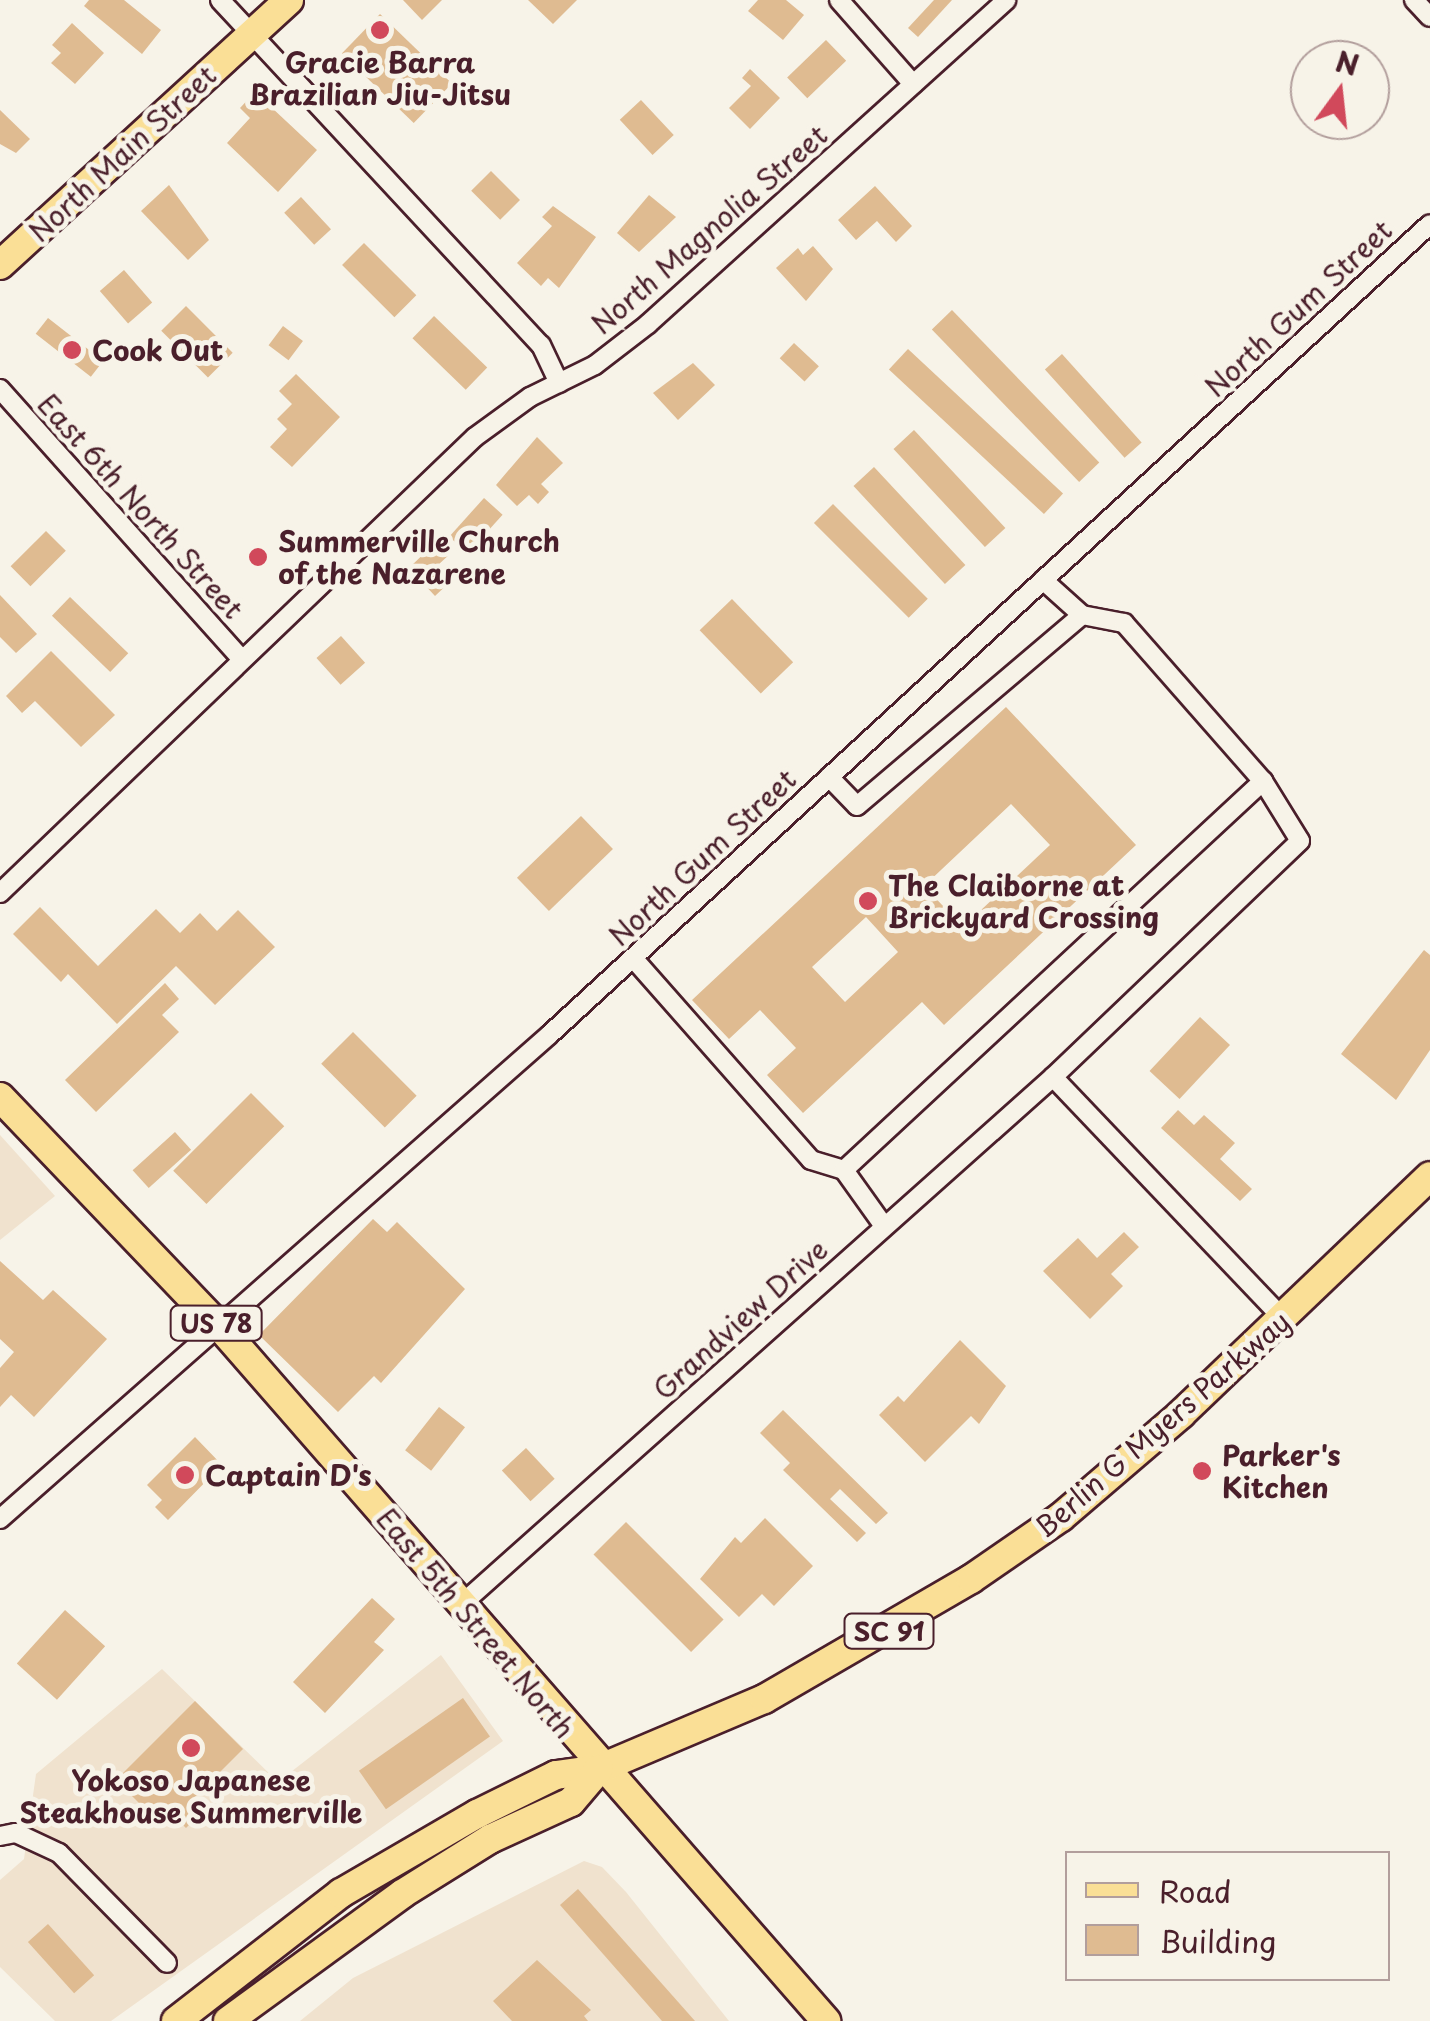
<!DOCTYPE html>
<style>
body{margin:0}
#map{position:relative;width:1430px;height:2021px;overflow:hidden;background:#f7f3e8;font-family:"Playpen Sans",sans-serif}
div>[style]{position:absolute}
.built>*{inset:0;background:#f0e2ce}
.building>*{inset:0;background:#dfbb91;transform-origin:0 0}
.roads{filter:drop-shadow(2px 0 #4a1f2b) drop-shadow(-2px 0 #4a1f2b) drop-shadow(0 2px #4a1f2b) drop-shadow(0 -2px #4a1f2b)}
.street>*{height:18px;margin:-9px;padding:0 9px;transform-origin:9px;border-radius:9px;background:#f7f3e8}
.primary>*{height:28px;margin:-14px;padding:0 14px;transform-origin:14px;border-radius:14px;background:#fadf96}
.dots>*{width:28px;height:28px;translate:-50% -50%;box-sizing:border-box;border:5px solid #f7f3e8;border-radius:50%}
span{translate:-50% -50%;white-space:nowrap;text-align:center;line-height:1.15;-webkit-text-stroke:10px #f7f3e8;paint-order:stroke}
.shield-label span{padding:2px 8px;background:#f7f3e8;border:2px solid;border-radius:8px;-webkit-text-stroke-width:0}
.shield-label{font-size:25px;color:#4a1f2b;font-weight:700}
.poi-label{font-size:28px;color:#4a1f2b;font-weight:700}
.left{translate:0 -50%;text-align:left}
.street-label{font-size:28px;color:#4a1f2b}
.legend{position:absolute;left:1065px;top:1851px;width:325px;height:130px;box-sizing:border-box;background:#f7f3e8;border:2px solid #b29e9c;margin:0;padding:12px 18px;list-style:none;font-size:30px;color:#4a1f2b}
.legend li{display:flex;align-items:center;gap:20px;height:50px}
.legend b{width:50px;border:2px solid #b29e9c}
.north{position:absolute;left:1290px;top:40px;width:100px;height:100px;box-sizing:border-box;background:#f7f3e8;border:2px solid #b29e9c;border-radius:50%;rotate:15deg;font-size:28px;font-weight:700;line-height:40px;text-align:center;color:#4a1f2b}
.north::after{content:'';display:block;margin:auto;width:35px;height:45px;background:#d1495b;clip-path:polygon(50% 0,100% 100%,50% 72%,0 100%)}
</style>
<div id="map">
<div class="built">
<i style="clip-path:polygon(0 1135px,55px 1196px,0 1240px)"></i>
<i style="clip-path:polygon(441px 1655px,503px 1741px,111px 2021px,55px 2021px,0 1967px,0 1880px,24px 1859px,36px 1774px,162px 1669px,278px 1782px)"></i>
<i style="clip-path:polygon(584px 1861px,602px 1867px,626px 1892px,729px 2021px,300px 2021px,353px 1978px)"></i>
</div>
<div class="building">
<i style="clip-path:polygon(89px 0,124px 0,161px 30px,142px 54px,84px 6px)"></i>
<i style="clip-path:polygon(403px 0,442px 0,422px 20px)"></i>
<i style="clip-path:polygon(528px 0,577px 0,553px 24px)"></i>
<i style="clip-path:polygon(758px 0,786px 0,804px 15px,783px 40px,748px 11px)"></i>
<i style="clip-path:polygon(934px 0,952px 0,918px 37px,908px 28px)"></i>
<i style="left:380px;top:14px;width:100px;height:55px;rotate:44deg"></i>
<i style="clip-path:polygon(72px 23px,104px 53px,75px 84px,51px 63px,61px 53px,52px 45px)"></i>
<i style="left:826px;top:40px;width:29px;height:54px;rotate:46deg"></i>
<i style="clip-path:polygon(750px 69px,780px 98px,750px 129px,729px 108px,751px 86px,742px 78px)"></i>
<i style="clip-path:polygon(255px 92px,317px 150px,278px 192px,227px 143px,250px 118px,240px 108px)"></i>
<i style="left:641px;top:100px;width:48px;height:29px;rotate:47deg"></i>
<i style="clip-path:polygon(0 110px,30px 139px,16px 153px,0 144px)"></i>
<i style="left:491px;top:171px;width:41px;height:28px;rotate:45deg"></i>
<i style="clip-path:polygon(169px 185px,209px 240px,188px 260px,141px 211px)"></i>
<i style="clip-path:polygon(875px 186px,912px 226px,896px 242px,877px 221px,856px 240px,838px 220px)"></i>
<i style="clip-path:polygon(649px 195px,676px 217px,639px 252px,617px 233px)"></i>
<i style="left:301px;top:197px;width:44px;height:23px;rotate:47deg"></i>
<i style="clip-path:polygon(553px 206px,596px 237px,559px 288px,548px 278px,541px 286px,517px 263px,552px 226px,542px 217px)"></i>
<i style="left:364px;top:243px;width:74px;height:31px;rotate:45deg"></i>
<i style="clip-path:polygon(813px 246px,833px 269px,806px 301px,776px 268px,798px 248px,803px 255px)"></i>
<i style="left:124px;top:270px;width:43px;height:32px;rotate:49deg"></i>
<i style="left:186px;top:306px;width:66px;height:35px;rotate:45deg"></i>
<i style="left:952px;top:310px;width:212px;height:28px;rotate:46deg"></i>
<i style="left:434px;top:316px;width:74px;height:31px;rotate:44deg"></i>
<i style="left:48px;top:318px;width:70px;height:20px;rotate:38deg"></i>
<i style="left:283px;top:326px;width:25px;height:24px;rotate:37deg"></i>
<i style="left:794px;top:343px;width:34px;height:21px;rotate:43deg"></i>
<i style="left:908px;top:349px;width:212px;height:28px;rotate:43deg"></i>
<i style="left:1062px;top:354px;width:119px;height:23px;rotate:48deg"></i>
<i style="clip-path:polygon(693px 363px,715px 385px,678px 420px,653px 393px)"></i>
<i style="clip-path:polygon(296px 374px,340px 417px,292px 467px,270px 447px,287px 429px,277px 419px,292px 404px,279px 391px)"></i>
<i style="left:914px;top:430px;width:134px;height:28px;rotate:47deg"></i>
<i style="clip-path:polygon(537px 437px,563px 463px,541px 484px,549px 492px,538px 504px,529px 495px,517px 506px,496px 485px)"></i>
<i style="left:874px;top:467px;width:134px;height:28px;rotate:47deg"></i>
<i style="left:484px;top:498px;width:25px;height:52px;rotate:42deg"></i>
<i style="left:833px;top:504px;width:134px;height:27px;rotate:45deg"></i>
<i style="left:46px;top:531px;width:28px;height:50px;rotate:45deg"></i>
<i style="clip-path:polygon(438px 540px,451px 553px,438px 565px,452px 580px,435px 596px,409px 568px)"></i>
<i style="clip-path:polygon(0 595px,37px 634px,16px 653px,0 637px)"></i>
<i style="left:70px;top:597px;width:81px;height:26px;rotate:44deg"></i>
<i style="left:732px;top:599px;width:88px;height:45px;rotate:46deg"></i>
<i style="left:341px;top:636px;width:36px;height:33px;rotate:48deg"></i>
<i style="clip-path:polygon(51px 651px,115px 715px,81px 747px,35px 701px,22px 713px,6px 696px)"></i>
<i style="clip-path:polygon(evenodd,1006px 707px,1136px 845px,944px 1025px,922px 1002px,803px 1113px,767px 1075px,796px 1048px,760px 1010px,729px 1039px,692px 1000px,1006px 707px,1011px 804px,1050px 845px,963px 927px,924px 886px,1011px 804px,1006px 707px,866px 917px,898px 952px,845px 1002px,812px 967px,866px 917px)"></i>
<i style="left:581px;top:816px;width:46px;height:89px;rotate:46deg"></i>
<i style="clip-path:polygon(40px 907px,98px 966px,156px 909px,180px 933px,200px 913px,217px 931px,238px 910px,275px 947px,215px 1005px,176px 966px,117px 1024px,68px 974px,61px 982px,13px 934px)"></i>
<i style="clip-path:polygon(1424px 950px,1430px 955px,1430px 1050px,1396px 1100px,1341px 1054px)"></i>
<i style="clip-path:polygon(165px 983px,179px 999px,162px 1015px,179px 1032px,96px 1112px,65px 1080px)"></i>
<i style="left:1200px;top:1017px;width:41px;height:74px;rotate:43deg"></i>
<i style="left:353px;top:1032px;width:90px;height:45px;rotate:45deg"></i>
<i style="left:251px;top:1093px;width:47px;height:110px;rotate:45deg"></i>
<i style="clip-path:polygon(1178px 1110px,1194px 1125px,1204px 1115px,1235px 1143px,1220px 1159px,1252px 1189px,1240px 1201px,1161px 1128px)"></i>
<i style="left:175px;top:1132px;width:24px;height:57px;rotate:48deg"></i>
<i style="clip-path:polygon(373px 1219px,387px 1232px,397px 1222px,465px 1289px,381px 1383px,374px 1376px,338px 1412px,259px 1335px)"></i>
<i style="clip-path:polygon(1124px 1232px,1139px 1247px,1111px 1274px,1123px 1286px,1090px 1319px,1043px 1271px,1078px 1238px,1097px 1258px)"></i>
<i style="clip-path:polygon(0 1261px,43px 1300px,53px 1290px,107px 1339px,34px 1417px,11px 1395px,0 1407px,0 1368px,14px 1352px,0 1339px)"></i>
<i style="clip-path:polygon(960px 1340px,1006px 1386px,979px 1424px,971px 1416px,925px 1462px,879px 1415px,898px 1396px,904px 1402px)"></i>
<i style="left:439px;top:1407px;width:33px;height:55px;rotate:38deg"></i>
<i style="clip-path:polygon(783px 1410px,888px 1513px,876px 1524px,840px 1489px,830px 1499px,866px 1533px,857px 1542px,783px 1470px,790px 1463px,760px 1433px)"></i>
<i style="clip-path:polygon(195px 1437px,222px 1465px,168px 1520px,155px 1507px,162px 1500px,147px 1485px)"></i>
<i style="left:526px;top:1448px;width:42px;height:33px;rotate:47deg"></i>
<i style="clip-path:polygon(765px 1518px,813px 1566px,774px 1606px,762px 1594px,739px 1617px,700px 1579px,735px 1537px,741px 1543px)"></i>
<i style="left:626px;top:1522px;width:138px;height:46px;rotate:45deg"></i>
<i style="clip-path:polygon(372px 1598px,395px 1619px,374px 1642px,384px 1650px,325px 1713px,293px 1682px)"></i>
<i style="left:65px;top:1610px;width:54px;height:72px;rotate:42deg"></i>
<i style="left:463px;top:1698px;width:47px;height:127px;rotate:55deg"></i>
<i style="clip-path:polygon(195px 1701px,243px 1749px,191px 1801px,202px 1812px,186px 1828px,173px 1815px,162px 1826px,116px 1780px)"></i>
<i style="clip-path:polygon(578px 1889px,695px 2021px,662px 2021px,560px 1905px)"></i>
<i style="left:48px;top:1924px;width:69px;height:27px;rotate:48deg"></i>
<i style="clip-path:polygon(537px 1960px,591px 2010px,584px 2016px,588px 2021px,512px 2021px,493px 2001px)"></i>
</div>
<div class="roads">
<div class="street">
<i style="left:220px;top:0;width:471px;rotate:47.1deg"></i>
<i style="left:541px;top:345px;width:42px;rotate:64.7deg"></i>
<i style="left:839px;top:0;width:112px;rotate:48.6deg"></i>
<i style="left:1414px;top:0;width:23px;rotate:47deg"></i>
<i style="left:0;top:389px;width:362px;rotate:48.2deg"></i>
<i style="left:1043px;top:580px;width:52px;rotate:41.9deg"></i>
<i style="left:1082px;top:615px;width:43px;rotate:10.8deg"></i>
<i style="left:1124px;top:623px;width:210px;rotate:48.7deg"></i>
<i style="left:829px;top:777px;width:40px;rotate:46deg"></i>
<i style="left:857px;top:806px;width:295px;rotate:-40.3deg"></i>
<i style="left:0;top:893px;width:658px;rotate:-43.83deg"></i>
<i style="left:475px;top:437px;width:68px;rotate:-36deg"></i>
<i style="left:530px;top:397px;width:72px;rotate:-26.2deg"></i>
<i style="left:595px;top:365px;width:67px;rotate:-37.7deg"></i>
<i style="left:648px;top:324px;width:483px;rotate:-42.1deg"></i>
<i style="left:633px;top:958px;width:269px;rotate:48.6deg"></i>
<i style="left:811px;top:1160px;width:34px;rotate:17deg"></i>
<i style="left:844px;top:1170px;width:69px;rotate:54.5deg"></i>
<i style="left:844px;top:1170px;width:572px;rotate:-42.87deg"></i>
<i style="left:1263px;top:781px;width:70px;rotate:58.3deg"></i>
<i style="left:1300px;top:841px;width:342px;rotate:136.3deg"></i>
<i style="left:0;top:1519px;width:732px;rotate:-41.4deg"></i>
<i style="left:549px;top:1035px;width:1197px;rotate:-42.63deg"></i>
<i style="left:464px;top:1602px;width:789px;rotate:-41.71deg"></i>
<i style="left:1053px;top:1077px;width:337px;rotate:46.4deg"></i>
<i style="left:0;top:1836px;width:16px;rotate:-11deg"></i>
<i style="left:16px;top:1833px;width:47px;rotate:24.9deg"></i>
<i style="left:59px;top:1853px;width:154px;rotate:45.5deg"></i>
</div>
<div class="primary">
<i style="left:0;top:265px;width:392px;rotate:-42.5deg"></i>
<i style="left:0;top:1097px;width:321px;rotate:46.3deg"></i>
<i style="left:222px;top:1329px;width:919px;rotate:48.88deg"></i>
<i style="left:176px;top:2021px;width:209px;rotate:-37.8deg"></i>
<i style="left:341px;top:1893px;width:157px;rotate:-30.2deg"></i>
<i style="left:477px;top:1814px;width:88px;rotate:-26.3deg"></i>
<i style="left:556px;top:1775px;width:43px;rotate:-7.9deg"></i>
<i style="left:599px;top:1769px;width:179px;rotate:-23deg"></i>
<i style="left:764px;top:1699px;width:239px;rotate:-30.1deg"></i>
<i style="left:971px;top:1579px;width:109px;rotate:-34.6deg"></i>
<i style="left:1061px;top:1517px;width:158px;rotate:-40.6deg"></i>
<i style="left:1181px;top:1414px;width:344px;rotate:-43.7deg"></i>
<i style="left:228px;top:2021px;width:215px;rotate:-36.1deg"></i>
<i style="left:402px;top:1894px;width:104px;rotate:-32deg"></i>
<i style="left:490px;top:1839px;width:89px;rotate:-24.6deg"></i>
<i style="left:571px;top:1802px;width:43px;rotate:-49.7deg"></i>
</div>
</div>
<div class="dots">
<i style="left:380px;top:30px;background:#d1495b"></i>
<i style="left:72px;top:350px;background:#d1495b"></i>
<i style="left:258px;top:557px;background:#d1495b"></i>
<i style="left:868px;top:901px;background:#d1495b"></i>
<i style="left:1202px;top:1471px;background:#d1495b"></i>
<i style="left:185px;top:1475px;background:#d1495b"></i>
<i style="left:191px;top:1748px;background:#d1495b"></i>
</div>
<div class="shield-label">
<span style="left:216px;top:1323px">US 78</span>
<span style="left:889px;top:1631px">SC 91</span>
</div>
<div class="poi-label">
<span style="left:380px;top:78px">Gracie Barra<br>Brazilian Jiu-Jitsu</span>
<span class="left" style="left:92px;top:350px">Cook Out</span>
<span class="left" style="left:278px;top:557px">Summerville Church<br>of the Nazarene</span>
<span class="left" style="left:888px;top:901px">The Claiborne at<br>Brickyard Crossing</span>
<span class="left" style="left:1222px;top:1471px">Parker's<br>Kitchen</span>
<span class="left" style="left:205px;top:1475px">Captain D's</span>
<span style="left:191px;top:1796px">Yokoso Japanese<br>Steakhouse Summerville</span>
</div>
<div class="street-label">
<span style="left:122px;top:153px;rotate:-43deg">North Main Street</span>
<span style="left:709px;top:229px;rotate:-41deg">North Magnolia Street</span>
<span style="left:1298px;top:308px;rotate:-43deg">North Gum Street</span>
<span style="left:141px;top:506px;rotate:48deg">East 6th North Street</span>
<span style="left:702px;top:857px;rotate:-43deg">North Gum Street</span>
<span style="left:740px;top:1319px;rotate:-42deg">Grandview Drive</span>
<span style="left:1162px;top:1424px;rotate:-41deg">Berlin G Myers Parkway</span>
<span style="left:476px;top:1623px;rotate:50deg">East 5th Street North</span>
</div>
<ul class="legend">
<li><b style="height:12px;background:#fadf96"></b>Road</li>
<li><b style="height:28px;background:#dfbb91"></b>Building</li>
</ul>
<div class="north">N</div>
</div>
